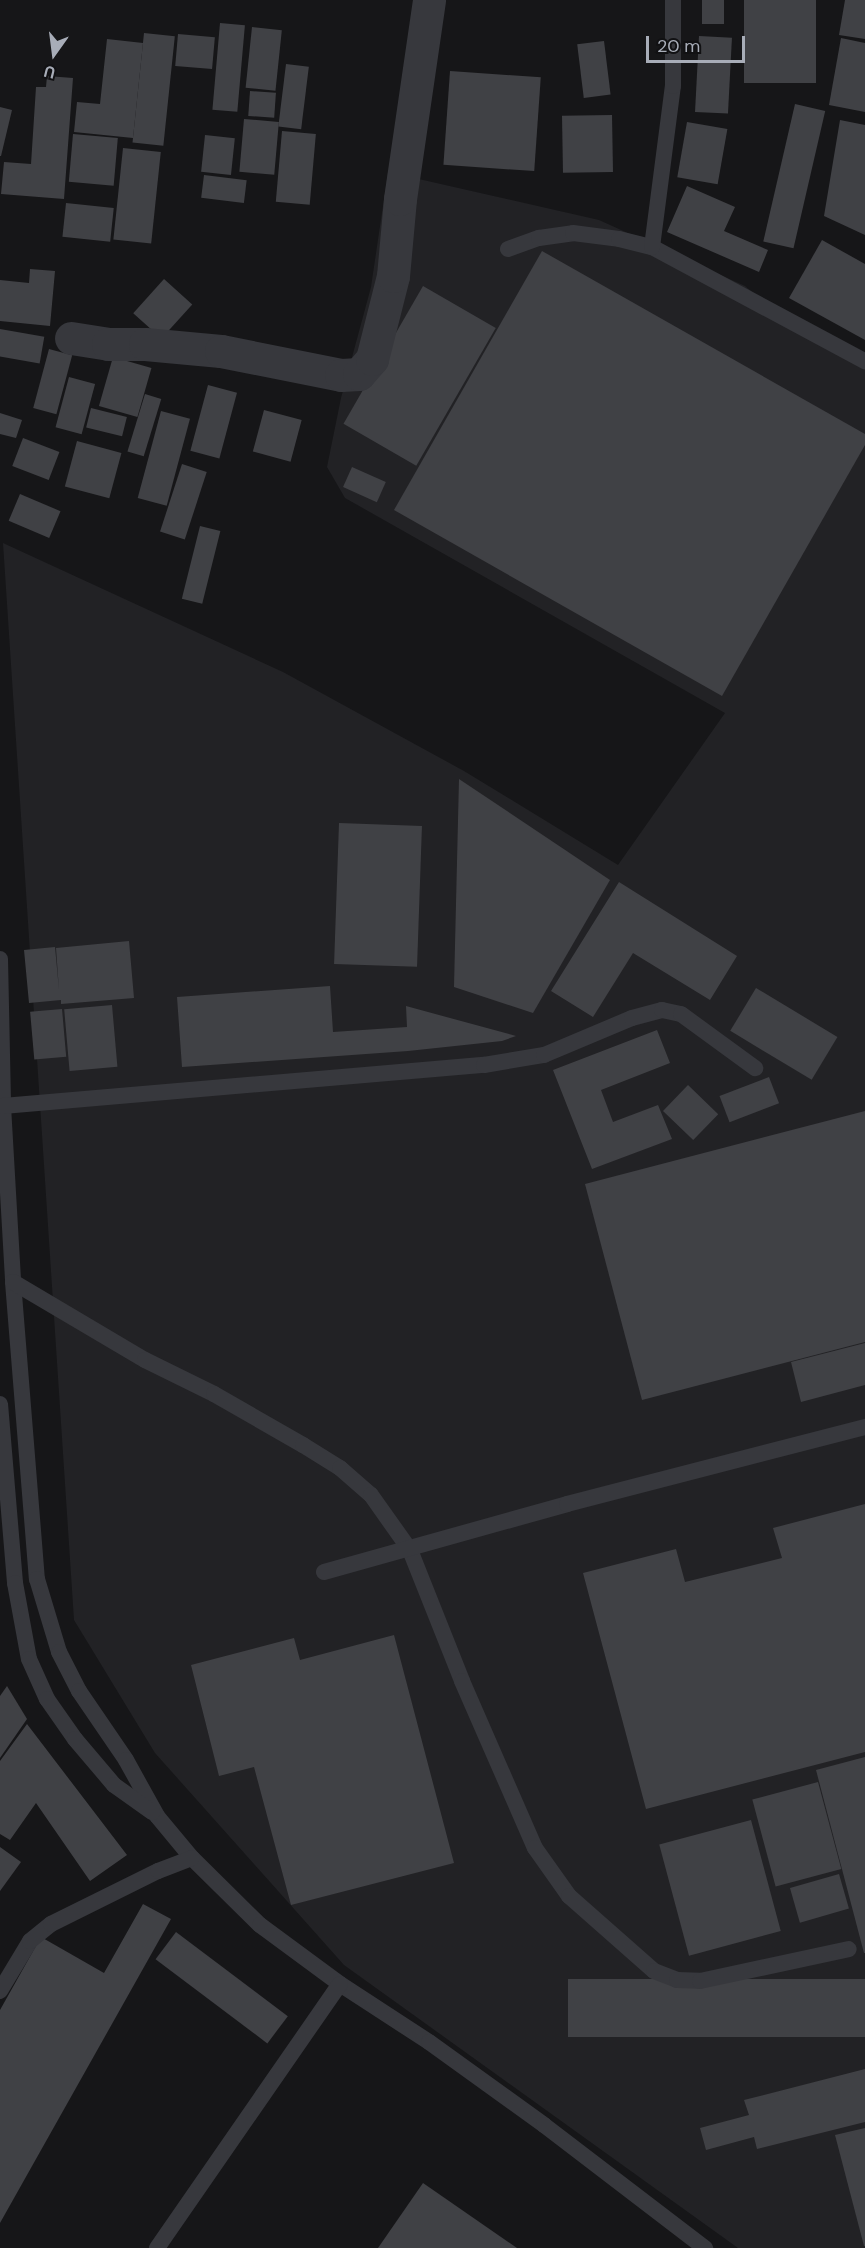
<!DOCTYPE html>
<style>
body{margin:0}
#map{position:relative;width:865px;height:2248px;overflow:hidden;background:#161618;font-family:"DM Sans",sans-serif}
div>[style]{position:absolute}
.built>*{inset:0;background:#222225}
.building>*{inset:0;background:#404145;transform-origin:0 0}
.lane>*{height:16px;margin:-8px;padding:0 8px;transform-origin:8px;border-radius:8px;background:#37383d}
.street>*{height:33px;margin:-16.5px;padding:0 16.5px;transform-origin:16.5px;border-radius:16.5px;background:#37383d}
span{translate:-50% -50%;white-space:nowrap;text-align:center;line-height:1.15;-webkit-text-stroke:4.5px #111113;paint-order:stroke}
.north{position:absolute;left:24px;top:24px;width:60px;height:60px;-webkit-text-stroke:4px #111113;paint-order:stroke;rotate:194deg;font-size:16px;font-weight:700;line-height:24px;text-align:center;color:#a8adb8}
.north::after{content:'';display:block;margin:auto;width:21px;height:27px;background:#a8adb8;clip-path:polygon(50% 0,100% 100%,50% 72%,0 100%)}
.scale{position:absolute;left:646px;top:36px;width:99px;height:27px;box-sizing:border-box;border:3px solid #a8adb8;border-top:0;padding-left:8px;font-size:18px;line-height:21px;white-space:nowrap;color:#a8adb8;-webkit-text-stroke:4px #111113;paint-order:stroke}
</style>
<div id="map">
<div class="built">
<i style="clip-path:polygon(388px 172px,599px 220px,745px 286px,771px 308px,865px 364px,865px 2248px,738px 2248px,344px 1965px,155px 1753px,74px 1620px,3px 543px,283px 672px,464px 771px,618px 865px,725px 713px,345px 498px,327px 467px,341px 398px,371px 287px)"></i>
</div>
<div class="building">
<i style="left:702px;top:0;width:22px;height:24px"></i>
<i style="left:744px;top:0;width:72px;height:83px"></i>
<i style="clip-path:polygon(845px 0,865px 0,865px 39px,839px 35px)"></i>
<i style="left:220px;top:23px;width:25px;height:87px;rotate:5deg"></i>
<i style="left:252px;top:27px;width:30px;height:61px;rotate:6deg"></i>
<i style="left:144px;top:33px;width:31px;height:110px;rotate:6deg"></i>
<i style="left:178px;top:34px;width:37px;height:32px;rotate:5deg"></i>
<i style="left:699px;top:36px;width:33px;height:76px;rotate:3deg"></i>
<i style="clip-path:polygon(841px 38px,865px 43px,865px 112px,829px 105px)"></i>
<i style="clip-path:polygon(107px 39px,143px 43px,133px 138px,74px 132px,77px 102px,100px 104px)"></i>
<i style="left:604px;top:41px;width:54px;height:27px;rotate:83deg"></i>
<i style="left:286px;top:64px;width:23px;height:63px;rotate:7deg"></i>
<i style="left:450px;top:71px;width:91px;height:94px;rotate:4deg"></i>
<i style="clip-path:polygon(47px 76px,73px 78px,64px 199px,1px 194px,4px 162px,31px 164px,36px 87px,46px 87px)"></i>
<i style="left:250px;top:91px;width:26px;height:25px;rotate:4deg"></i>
<i style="left:795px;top:104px;width:31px;height:141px;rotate:13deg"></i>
<i style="clip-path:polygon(0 107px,12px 110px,1px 156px,0 156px)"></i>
<i style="left:612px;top:115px;width:57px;height:50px;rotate:89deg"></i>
<i style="left:244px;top:119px;width:35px;height:53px;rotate:5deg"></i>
<i style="clip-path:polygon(840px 120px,865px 125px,865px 235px,824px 216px)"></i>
<i style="left:687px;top:122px;width:41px;height:56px;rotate:10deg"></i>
<i style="left:282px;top:131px;width:34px;height:71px;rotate:5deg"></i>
<i style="left:73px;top:134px;width:45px;height:48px;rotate:5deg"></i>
<i style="left:205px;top:135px;width:30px;height:37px;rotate:6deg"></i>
<i style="left:123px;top:148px;width:38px;height:92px;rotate:6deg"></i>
<i style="left:204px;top:175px;width:43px;height:23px;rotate:7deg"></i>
<i style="clip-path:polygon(687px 186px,735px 207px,724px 231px,768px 250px,759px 272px,667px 232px)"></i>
<i style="left:66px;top:203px;width:48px;height:34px;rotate:6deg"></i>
<i style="clip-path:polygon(822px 240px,865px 264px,865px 340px,789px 298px)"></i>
<i style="clip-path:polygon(542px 251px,865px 434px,865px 445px,722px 696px,394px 510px)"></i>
<i style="clip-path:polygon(30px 269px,55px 271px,50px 326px,0 321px,0 280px,29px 283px)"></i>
<i style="left:164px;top:279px;width:38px;height:46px;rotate:42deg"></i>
<i style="left:423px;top:286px;width:84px;height:159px;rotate:30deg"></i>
<i style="left:0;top:329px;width:45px;height:27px;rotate:10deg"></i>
<i style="left:49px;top:349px;width:24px;height:61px;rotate:15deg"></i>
<i style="left:113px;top:357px;width:40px;height:51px;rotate:16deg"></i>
<i style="left:69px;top:377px;width:27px;height:52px;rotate:15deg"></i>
<i style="left:208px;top:385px;width:30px;height:68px;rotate:15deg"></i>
<i style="left:145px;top:394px;width:17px;height:60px;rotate:17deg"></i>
<i style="left:91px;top:408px;width:37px;height:20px;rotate:14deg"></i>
<i style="left:264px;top:410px;width:39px;height:43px;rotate:15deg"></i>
<i style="left:161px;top:411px;width:30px;height:90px;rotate:15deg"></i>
<i style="clip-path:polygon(0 413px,22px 420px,16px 438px,0 434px)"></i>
<i style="left:23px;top:438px;width:39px;height:30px;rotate:21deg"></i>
<i style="left:77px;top:441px;width:46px;height:47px;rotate:15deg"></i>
<i style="left:182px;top:464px;width:26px;height:71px;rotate:18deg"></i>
<i style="left:352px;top:467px;width:37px;height:22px;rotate:24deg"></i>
<i style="left:20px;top:494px;width:44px;height:29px;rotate:23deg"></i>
<i style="left:200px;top:526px;width:21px;height:75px;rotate:14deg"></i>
<i style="clip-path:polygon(459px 779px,610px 880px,533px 1013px,454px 987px)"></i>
<i style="left:339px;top:823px;width:83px;height:141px;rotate:2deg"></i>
<i style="clip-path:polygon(619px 882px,737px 956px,710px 1000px,633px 953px,593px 1017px,551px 991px)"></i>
<i style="clip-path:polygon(129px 941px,134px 998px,61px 1004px,61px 1000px,29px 1003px,24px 950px,55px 947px,59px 990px,56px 948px)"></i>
<i style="clip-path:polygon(330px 986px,333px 1032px,407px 1027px,406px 1006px,516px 1036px,502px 1041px,408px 1051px,182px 1067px,177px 997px)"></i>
<i style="left:756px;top:988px;width:95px;height:50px;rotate:31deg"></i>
<i style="left:112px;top:1005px;width:62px;height:48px;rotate:85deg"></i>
<i style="left:62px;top:1009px;width:48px;height:32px;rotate:85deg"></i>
<i style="clip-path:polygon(657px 1030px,670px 1063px,601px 1090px,613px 1122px,658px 1105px,672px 1139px,592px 1169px,553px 1070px)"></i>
<i style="left:769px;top:1077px;width:28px;height:53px;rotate:69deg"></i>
<i style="left:688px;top:1085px;width:42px;height:36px;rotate:44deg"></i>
<i style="clip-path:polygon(865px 1111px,865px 1342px,642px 1400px,585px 1184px)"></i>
<i style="clip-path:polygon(865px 1343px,865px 1385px,801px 1402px,791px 1362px)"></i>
<i style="clip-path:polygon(865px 1504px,865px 1752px,646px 1809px,583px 1573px,676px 1549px,685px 1582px,782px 1558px,773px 1528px)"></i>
<i style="clip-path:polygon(394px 1635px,454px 1863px,291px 1905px,254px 1767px,219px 1776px,191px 1665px,294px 1638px,300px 1660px)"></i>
<i style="clip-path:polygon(7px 1686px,27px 1719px,0 1758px,0 1696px)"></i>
<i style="clip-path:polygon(27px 1724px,127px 1855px,90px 1881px,36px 1803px,10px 1840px,0 1834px,0 1761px)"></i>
<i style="clip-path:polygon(865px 1757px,865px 1953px,864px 1953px,816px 1770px)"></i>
<i style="left:818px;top:1782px;width:90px;height:68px;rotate:75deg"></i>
<i style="left:751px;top:1820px;width:115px;height:95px;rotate:75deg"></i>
<i style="clip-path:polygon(0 1847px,21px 1862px,0 1891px)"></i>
<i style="left:839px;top:1874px;width:36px;height:51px;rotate:74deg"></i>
<i style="clip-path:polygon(143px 1904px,171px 1919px,0 2223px,0 2010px,41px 1937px,104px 1973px)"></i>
<i style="left:176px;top:1932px;width:140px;height:34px;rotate:37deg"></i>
<i style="left:865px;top:1979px;width:58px;height:297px;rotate:90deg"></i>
<i style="clip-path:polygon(865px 2069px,865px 2122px,757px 2149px,754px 2137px,706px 2150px,700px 2128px,749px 2115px,744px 2100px)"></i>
<i style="clip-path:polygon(865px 2128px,865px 2246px,864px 2246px,835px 2135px)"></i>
<i style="clip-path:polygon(423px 2183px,517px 2248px,378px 2248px)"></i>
</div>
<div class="lane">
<i style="left:652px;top:247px;width:242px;rotate:28.2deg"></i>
<i style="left:508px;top:249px;width:33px;rotate:-20deg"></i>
<i style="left:539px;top:238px;width:34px;rotate:-8deg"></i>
<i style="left:573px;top:233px;width:46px;rotate:7.4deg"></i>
<i style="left:619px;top:239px;width:34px;rotate:14deg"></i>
<i style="left:652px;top:247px;width:162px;rotate:-82.6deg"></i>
<i style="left:673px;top:86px;width:86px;rotate:-90deg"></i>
<i style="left:0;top:959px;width:147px;rotate:88.8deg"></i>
<i style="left:3px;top:1106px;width:176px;rotate:86.7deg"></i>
<i style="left:13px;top:1282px;width:298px;rotate:85.4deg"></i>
<i style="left:37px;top:1579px;width:76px;rotate:73.2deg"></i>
<i style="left:59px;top:1652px;width:44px;rotate:62.9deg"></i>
<i style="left:79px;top:1691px;width:83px;rotate:55.7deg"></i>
<i style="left:126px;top:1760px;width:64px;rotate:61deg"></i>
<i style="left:157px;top:1816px;width:55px;rotate:50.2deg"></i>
<i style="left:192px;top:1858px;width:95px;rotate:44.6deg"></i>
<i style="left:260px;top:1925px;width:99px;rotate:36.4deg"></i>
<i style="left:340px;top:1984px;width:106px;rotate:33.1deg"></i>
<i style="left:429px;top:2042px;width:142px;rotate:35.8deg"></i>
<i style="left:544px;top:2125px;width:203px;rotate:37.4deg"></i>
<i style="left:3px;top:1106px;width:483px;rotate:-4.9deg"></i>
<i style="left:484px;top:1065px;width:61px;rotate:-9.5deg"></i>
<i style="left:544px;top:1055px;width:95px;rotate:-22.8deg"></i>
<i style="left:632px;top:1018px;width:31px;rotate:-15deg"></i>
<i style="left:662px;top:1010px;width:19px;rotate:12deg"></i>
<i style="left:681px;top:1014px;width:92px;rotate:36.1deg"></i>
<i style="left:13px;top:1282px;width:153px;rotate:30.6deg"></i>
<i style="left:145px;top:1360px;width:77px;rotate:26.2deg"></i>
<i style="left:214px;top:1394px;width:103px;rotate:29.8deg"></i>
<i style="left:303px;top:1445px;width:44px;rotate:31.9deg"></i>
<i style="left:340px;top:1468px;width:41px;rotate:41.1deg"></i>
<i style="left:371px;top:1495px;width:67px;rotate:54.7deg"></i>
<i style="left:410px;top:1550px;width:141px;rotate:68.3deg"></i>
<i style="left:462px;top:1681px;width:182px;rotate:66.4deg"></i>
<i style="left:535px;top:1848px;width:59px;rotate:54.7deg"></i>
<i style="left:569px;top:1896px;width:113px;rotate:41.4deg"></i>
<i style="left:654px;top:1971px;width:25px;rotate:21deg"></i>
<i style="left:677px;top:1980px;width:23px;rotate:2deg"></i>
<i style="left:700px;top:1981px;width:152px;rotate:-12.1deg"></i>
<i style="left:0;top:1404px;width:180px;rotate:85.2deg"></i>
<i style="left:15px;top:1583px;width:77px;rotate:79.6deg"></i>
<i style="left:29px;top:1659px;width:44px;rotate:65.8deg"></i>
<i style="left:47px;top:1699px;width:49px;rotate:55deg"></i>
<i style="left:75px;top:1739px;width:60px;rotate:49.7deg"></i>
<i style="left:114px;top:1785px;width:47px;rotate:35.4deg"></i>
<i style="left:324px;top:1572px;width:252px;rotate:-15.6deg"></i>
<i style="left:567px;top:1504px;width:308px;rotate:-14.5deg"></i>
<i style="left:0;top:1991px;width:58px;rotate:-59deg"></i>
<i style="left:30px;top:1941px;width:27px;rotate:-39deg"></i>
<i style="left:51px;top:1924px;width:119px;rotate:-26.4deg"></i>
<i style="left:158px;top:1871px;width:36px;rotate:-21deg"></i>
<i style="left:157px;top:2248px;width:321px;rotate:-55.3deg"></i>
</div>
<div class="street">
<i style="left:71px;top:338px;width:37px;rotate:9deg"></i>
<i style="left:108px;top:344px;width:37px"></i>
<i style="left:145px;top:344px;width:76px;rotate:5.3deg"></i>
<i style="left:221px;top:351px;width:122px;rotate:11.3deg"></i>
<i style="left:341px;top:375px;width:18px;rotate:-3deg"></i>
<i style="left:359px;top:374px;width:20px;rotate:-49deg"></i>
<i style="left:372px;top:359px;width:86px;rotate:-75.8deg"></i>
<i style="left:393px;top:276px;width:77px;rotate:-84.8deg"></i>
<i style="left:400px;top:199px;width:201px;rotate:-81.7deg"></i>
</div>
<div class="north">U</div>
<div class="scale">20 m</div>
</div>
